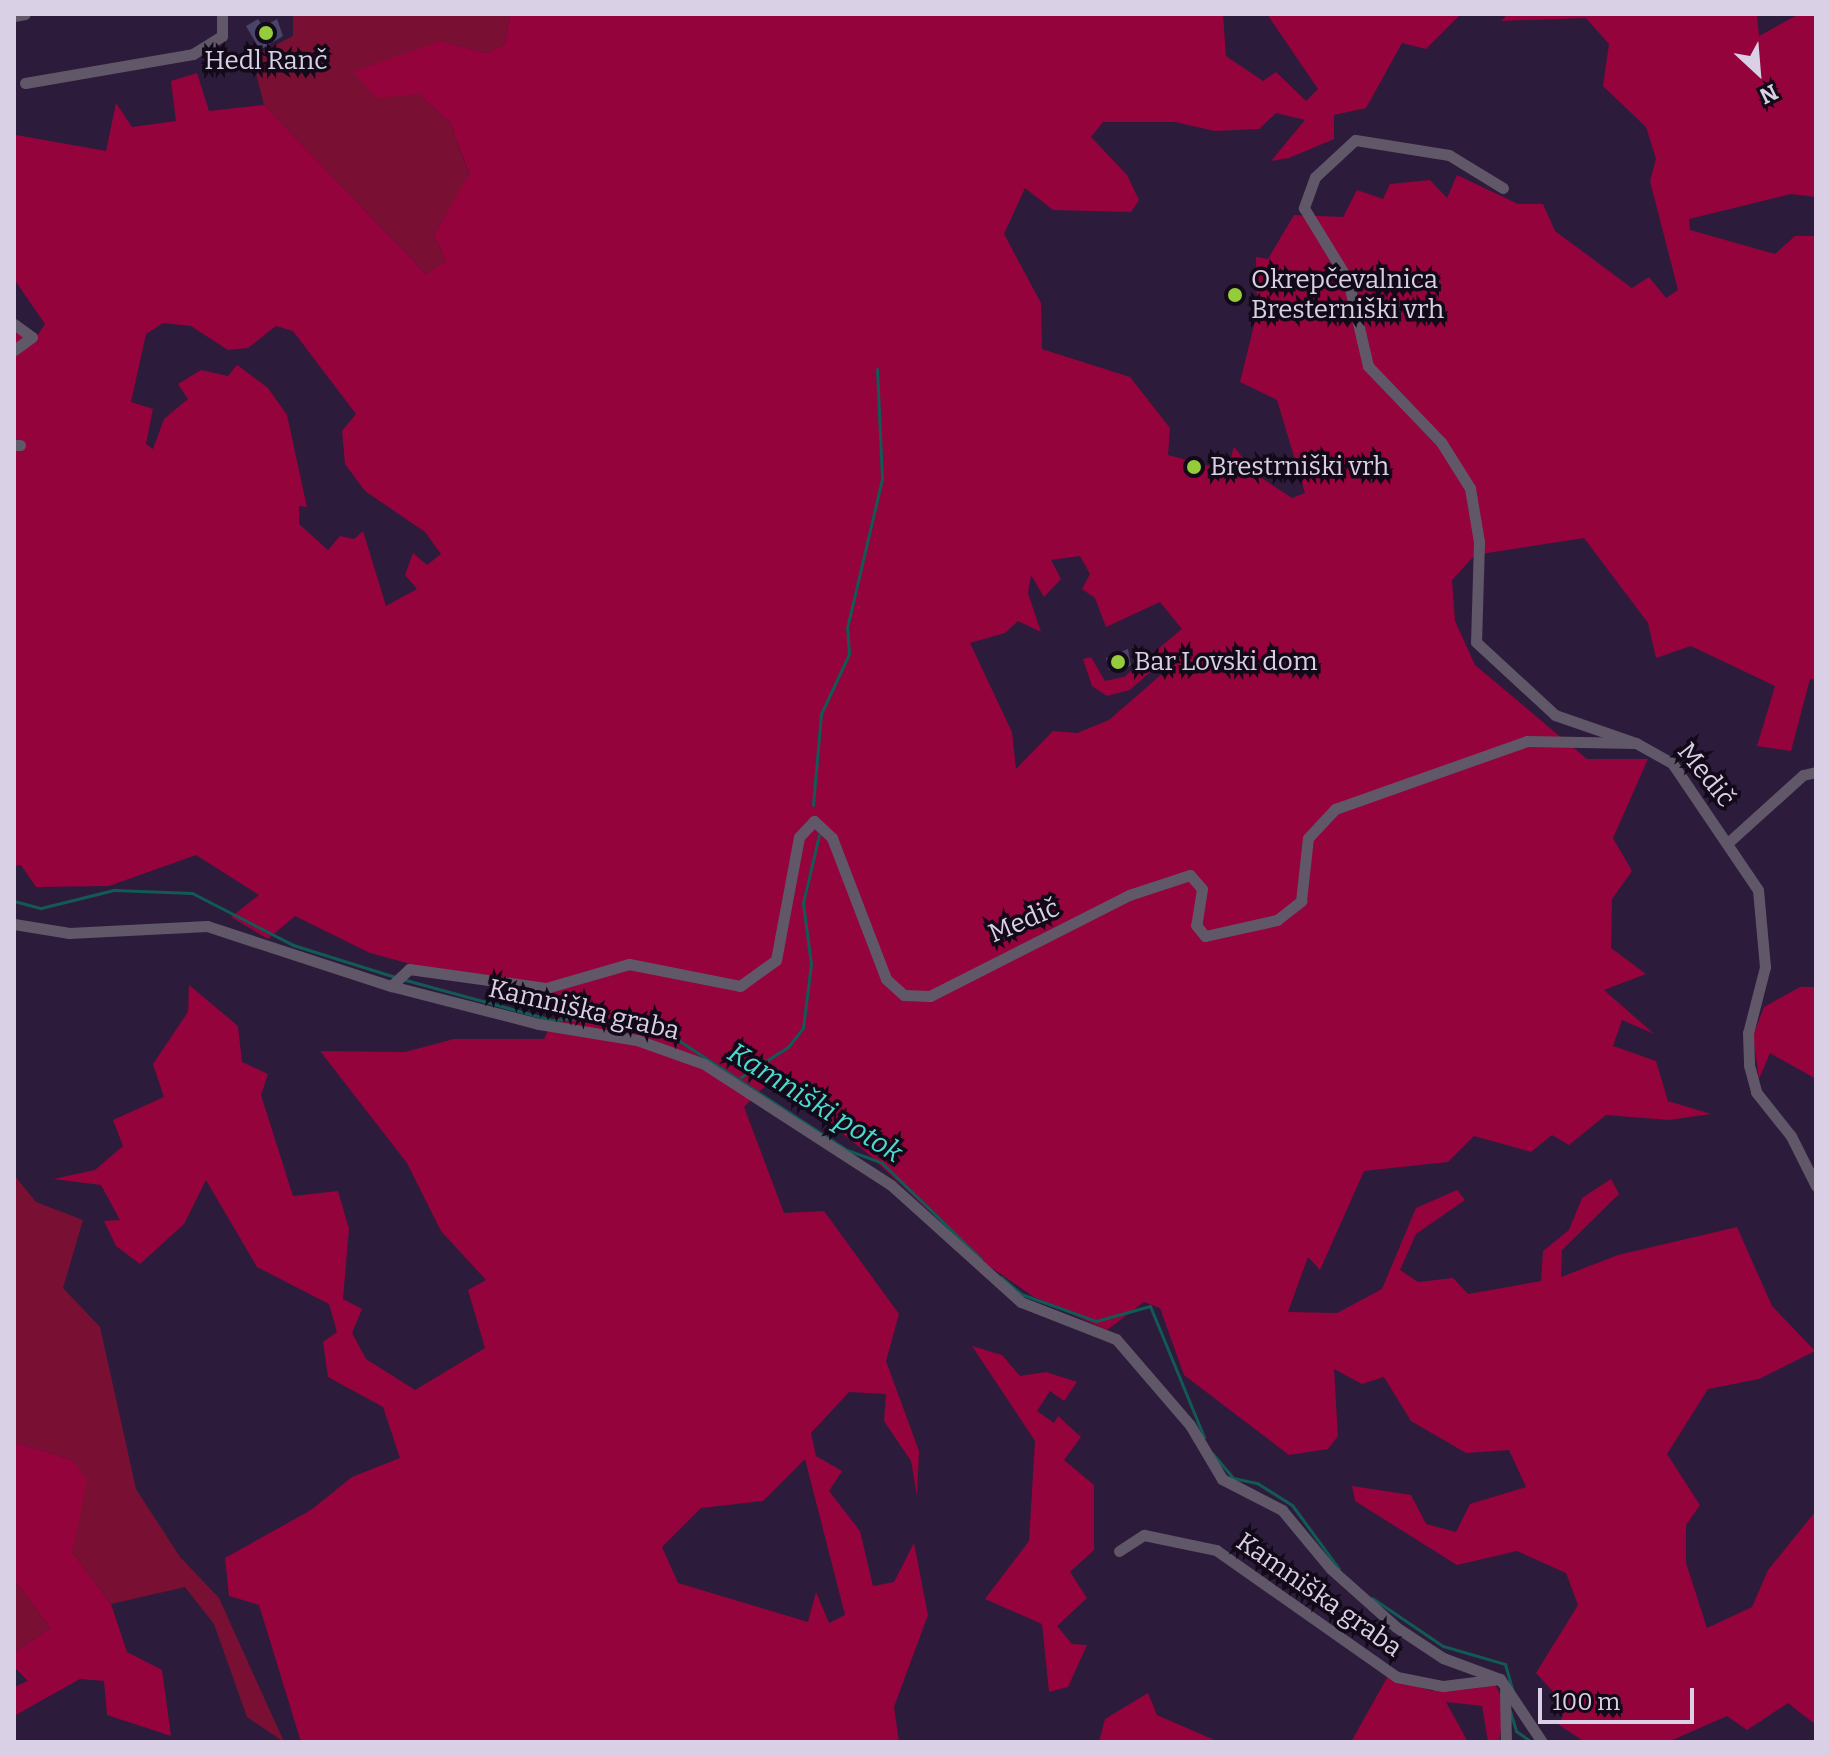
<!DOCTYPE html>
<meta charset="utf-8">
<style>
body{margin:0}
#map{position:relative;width:1830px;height:1756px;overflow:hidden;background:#2d1b3b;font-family:Bitter,serif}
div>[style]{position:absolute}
.green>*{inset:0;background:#791033}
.forest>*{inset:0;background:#94033c}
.stream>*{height:3px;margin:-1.5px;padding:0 1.5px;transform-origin:1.5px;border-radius:1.5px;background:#115a55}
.building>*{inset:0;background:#49456a}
.minor>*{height:11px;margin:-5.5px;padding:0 5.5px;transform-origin:5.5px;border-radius:5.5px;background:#605868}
.dots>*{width:22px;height:22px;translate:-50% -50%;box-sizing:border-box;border:4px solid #120a18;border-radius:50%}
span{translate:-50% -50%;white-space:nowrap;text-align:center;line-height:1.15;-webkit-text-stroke:7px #120a18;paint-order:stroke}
.poi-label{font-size:26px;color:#dad0e5}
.left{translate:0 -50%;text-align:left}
.street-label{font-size:26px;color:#dad0e5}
.water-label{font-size:28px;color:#4ddad0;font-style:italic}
.frame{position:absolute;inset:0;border:16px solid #dad0e5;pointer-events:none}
.north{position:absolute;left:1718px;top:32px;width:80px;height:80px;-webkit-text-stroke:6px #120a18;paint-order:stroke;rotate:154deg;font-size:22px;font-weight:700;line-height:32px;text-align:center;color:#dad0e5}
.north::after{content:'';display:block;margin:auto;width:28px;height:36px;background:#dad0e5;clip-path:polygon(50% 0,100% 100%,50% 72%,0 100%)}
.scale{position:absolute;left:1538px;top:1688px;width:156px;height:36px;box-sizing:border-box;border:4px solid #dad0e5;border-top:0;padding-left:10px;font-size:24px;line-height:28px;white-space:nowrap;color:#dad0e5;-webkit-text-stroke:6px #120a18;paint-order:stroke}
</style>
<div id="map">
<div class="green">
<i style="clip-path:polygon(293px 14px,510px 14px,505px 44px,487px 53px,440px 41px,418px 94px,450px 122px,469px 175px,434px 235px,446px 261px,426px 274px,264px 105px,252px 57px,293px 36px)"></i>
<i style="clip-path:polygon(14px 1175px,36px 1202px,83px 1220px,63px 1288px,100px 1327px,136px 1489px,180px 1557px,219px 1598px,284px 1742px,247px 1717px,214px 1624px,185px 1587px,111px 1604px,72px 1552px,73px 1460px,14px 1442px)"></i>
<i style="clip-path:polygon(14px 1579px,50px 1628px,14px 1653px)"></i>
</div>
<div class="forest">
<i style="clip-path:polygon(evenodd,510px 14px,1223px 14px,1226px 56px,1263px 81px,1276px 72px,1306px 101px,1318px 89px,1267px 14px,1461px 14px,1426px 49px,1402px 43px,1366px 108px,1334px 115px,1334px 139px,1289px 158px,1271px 161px,1305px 120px,1276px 113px,1259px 129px,1215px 131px,1175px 122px,1103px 122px,1091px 137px,1127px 175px,1139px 200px,1131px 212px,1053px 210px,1025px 188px,1004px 234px,1041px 303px,1042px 349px,1130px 377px,1170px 428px,1168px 455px,1227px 471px,1234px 447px,1257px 475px,1292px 498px,1305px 493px,1277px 400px,1240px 382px,1257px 313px,1256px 257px,1268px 259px,1294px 215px,1343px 217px,1357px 190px,1383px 199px,1390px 184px,1430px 180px,1447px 198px,1457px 175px,1518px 204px,1543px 204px,1555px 231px,1632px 288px,1649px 277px,1666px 298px,1678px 290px,1650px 181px,1656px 159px,1646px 127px,1603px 86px,1609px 44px,1586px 18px,1501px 21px,1508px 14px,1757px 14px,1759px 36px,1799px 14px,1816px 14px,1816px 197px,1791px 194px,1689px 219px,1690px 230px,1775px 254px,1795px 236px,1816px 236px,1816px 680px,1810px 679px,1791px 751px,1757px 746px,1775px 686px,1691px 646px,1656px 658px,1648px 623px,1584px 538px,1475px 555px,1452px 580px,1455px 621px,1475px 665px,1587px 759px,1648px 759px,1613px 838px,1632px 871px,1612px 899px,1611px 948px,1646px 974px,1604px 990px,1654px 1034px,1622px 1020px,1613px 1046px,1656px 1061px,1668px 1101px,1711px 1114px,1669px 1120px,1606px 1115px,1569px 1145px,1552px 1135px,1531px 1152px,1474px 1136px,1448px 1162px,1364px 1171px,1320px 1270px,1308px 1257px,1288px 1312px,1337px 1313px,1382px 1289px,1416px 1208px,1457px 1190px,1465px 1200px,1416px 1234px,1400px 1270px,1418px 1282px,1453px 1278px,1468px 1294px,1541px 1281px,1543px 1251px,1569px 1230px,1582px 1198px,1611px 1179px,1619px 1194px,1562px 1250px,1561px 1277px,1618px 1255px,1737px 1227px,1772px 1306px,1815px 1351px,1759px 1379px,1708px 1389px,1667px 1454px,1700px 1505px,1686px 1525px,1686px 1563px,1707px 1628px,1752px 1607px,1768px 1570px,1816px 1511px,1816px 1725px,1788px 1703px,1747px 1730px,1727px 1716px,1668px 1742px,1585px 1742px,1559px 1725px,1566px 1706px,1536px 1673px,1578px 1605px,1566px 1573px,1517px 1551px,1457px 1565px,1355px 1501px,1352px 1486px,1411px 1495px,1426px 1524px,1456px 1532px,1470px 1504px,1526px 1487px,1509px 1450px,1466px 1453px,1411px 1421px,1384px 1377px,1362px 1384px,1334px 1369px,1338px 1436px,1328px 1449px,1289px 1455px,1184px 1375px,1160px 1308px,1144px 1302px,1107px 1330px,1034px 1297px,986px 1264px,866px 1152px,772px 1079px,744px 1107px,784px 1213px,824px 1211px,899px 1314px,886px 1361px,919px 1451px,917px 1496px,911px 1461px,884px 1421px,886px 1394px,849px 1392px,811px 1433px,816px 1456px,842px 1471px,829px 1491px,860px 1531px,873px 1586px,894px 1582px,914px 1543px,928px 1615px,894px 1707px,899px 1742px,301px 1742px,259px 1605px,229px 1596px,225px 1558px,311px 1510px,352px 1477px,400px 1458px,383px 1407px,328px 1377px,323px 1342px,337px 1332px,329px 1304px,257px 1267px,206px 1180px,184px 1224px,140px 1264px,116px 1246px,104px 1221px,120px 1220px,101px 1185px,53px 1179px,95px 1170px,123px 1146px,113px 1120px,164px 1097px,153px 1064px,188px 1012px,189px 985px,238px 1026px,242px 1062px,268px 1074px,261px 1095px,293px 1196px,338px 1191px,349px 1229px,343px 1299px,362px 1309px,352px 1333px,366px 1359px,415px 1390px,485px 1348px,468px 1290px,486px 1280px,441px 1231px,407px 1163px,320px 1051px,405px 1052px,454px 1039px,544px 1039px,561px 1005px,370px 953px,295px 916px,268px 939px,231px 917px,259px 895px,196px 855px,109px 886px,36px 887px,21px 865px,14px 866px,14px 329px,35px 339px,45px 324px,14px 279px,14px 148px,16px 135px,106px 151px,116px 103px,132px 127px,176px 121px,171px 81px,197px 73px,209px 111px,264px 105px,426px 274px,446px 261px,434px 235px,469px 174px,450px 122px,418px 94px,377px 98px,353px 72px,440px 41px,487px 53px,505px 44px,510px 14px,163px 323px,191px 326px,228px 350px,248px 348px,276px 326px,293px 331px,356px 414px,342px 431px,345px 464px,365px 491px,425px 532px,441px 554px,427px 565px,413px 553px,405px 575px,417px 589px,386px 606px,363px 531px,354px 539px,340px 536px,328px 550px,299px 524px,299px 506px,307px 507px,287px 415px,268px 388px,237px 365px,228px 376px,201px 370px,178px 384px,188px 399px,164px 419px,153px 449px,146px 444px,153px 409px,131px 402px,146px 334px,163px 323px,510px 14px,1080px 556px,1090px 574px,1082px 589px,1095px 598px,1106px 627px,1160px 602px,1182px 629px,1124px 677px,1105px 681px,1091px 657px,1083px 659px,1092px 686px,1107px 696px,1130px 690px,1156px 667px,1163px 673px,1109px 720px,1077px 733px,1053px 731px,1016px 769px,1012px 732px,970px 643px,1005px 633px,1018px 621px,1041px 632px,1028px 593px,1031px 575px,1044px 597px,1061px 579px,1051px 560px,1080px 556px,510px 14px,805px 1459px,845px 1615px,829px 1623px,816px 1592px,808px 1622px,678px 1583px,662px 1547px,701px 1508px,763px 1501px,805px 1459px)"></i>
<i style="clip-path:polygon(1800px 987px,1816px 987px,1816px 1079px,1770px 1053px,1759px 1079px,1753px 1036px,1764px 1007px)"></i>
<i style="clip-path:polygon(972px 1346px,1002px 1355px,1020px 1376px,1046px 1372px,1077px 1382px,1064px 1401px,1050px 1391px,1037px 1411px,1054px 1423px,1058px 1416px,1081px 1437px,1064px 1460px,1094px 1485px,1094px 1550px,1070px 1572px,1087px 1598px,1057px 1626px,1072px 1644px,1087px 1645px,1068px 1687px,1049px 1692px,1042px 1624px,985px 1599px,1029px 1541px,1035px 1441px)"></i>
<i style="clip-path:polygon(14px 1442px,73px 1460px,87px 1482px,72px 1552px,111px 1604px,127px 1652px,162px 1670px,171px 1736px,107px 1715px,104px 1681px,80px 1679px,14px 1716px,14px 1687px,28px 1681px,14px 1667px,14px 1653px,50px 1628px,14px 1579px)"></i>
<i style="clip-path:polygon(1388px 1676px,1432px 1691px,1467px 1678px,1495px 1684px,1505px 1705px,1499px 1742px,1488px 1742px,1482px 1706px,1446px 1702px,1468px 1742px,1351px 1742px)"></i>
<i style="clip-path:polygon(1148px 1693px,1157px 1715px,1219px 1742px,1099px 1742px,1105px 1719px)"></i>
</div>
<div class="stream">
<i style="left:813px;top:805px;width:91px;rotate:-85deg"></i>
<i style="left:821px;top:714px;width:66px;rotate:-65deg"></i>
<i style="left:849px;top:654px;width:26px;rotate:-94deg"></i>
<i style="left:847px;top:628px;width:153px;rotate:-76.8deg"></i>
<i style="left:882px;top:479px;width:110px;rotate:-92.6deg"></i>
<i style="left:14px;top:901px;width:28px;rotate:15deg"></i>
<i style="left:41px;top:908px;width:75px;rotate:-13.9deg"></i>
<i style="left:114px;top:890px;width:78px;rotate:2.2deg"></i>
<i style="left:192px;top:893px;width:114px;rotate:27.2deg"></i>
<i style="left:293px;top:945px;width:107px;rotate:17.4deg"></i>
<i style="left:402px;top:979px;width:156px;rotate:15.3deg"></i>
<i style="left:552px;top:1020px;width:31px;rotate:-4deg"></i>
<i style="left:583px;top:1018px;width:43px;rotate:16.3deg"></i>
<i style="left:624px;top:1030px;width:31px;rotate:-9deg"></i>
<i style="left:655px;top:1025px;width:229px;rotate:33.1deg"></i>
<i style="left:847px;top:1150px;width:37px;rotate:20deg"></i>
<i style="left:882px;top:1163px;width:138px;rotate:44.1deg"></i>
<i style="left:741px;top:1077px;width:56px;rotate:-32.6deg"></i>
<i style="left:788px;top:1047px;width:24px;rotate:-52deg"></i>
<i style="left:803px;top:1028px;width:64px;rotate:-82.9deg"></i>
<i style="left:811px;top:964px;width:62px;rotate:-97.5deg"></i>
<i style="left:803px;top:903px;width:70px;rotate:-76.8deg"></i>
<i style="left:1001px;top:1277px;width:26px;rotate:40deg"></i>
<i style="left:1021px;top:1294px;width:80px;rotate:19.8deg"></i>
<i style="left:1096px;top:1321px;width:56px;rotate:-15.5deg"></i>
<i style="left:1150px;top:1306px;width:142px;rotate:67.6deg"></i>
<i style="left:1213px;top:1454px;width:31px;rotate:50deg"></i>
<i style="left:1233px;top:1478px;width:25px;rotate:12deg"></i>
<i style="left:1257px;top:1483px;width:41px;rotate:32.2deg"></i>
<i style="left:1292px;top:1505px;width:79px;rotate:53.7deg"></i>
<i style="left:1372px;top:1598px;width:86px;rotate:34.1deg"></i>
<i style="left:1443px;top:1646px;width:65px;rotate:16.2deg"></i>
<i style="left:1505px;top:1664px;width:29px;rotate:74deg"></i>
<i style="left:1510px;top:1711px;width:21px;rotate:73deg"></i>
<i style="left:1516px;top:1731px;width:19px;rotate:35deg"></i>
</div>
<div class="building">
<i style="clip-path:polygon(258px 19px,263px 27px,277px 19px,283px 36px,260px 50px,246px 26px)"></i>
<i style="clip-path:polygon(1128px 649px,1131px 666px,1109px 670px,1106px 658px)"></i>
</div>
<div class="minor">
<i style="left:14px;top:16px;width:11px;rotate:-10deg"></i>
<i style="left:25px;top:83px;width:170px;rotate:-9.8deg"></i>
<i style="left:193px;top:54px;width:34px;rotate:-32deg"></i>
<i style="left:222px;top:36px;width:22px;rotate:-90deg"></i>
<i style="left:1503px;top:188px;width:63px;rotate:-148.6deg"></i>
<i style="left:1449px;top:155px;width:95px;rotate:-170.9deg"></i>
<i style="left:1355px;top:140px;width:54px;rotate:137.2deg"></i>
<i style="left:1315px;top:177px;width:33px;rotate:110deg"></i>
<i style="left:1304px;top:208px;width:84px;rotate:58.6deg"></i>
<i style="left:1348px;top:280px;width:88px;rotate:76.9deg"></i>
<i style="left:1368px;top:366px;width:105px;rotate:46.2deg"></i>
<i style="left:1441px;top:442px;width:54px;rotate:57.8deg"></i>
<i style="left:1470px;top:488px;width:55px;rotate:80.5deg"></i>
<i style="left:1479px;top:542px;width:100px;rotate:91.7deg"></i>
<i style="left:1476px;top:642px;width:108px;rotate:42.7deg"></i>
<i style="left:1555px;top:715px;width:86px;rotate:19.1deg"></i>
<i style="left:14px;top:324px;width:22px;rotate:36deg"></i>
<i style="left:32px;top:337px;width:22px;rotate:144deg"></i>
<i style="left:14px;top:445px;width:6px"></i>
<i style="left:1731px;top:840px;width:97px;rotate:-42.1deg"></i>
<i style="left:1803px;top:775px;width:13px;rotate:-13deg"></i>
<i style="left:14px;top:924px;width:56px;rotate:9.3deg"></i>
<i style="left:69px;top:933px;width:138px;rotate:-2.9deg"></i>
<i style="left:207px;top:926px;width:194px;rotate:18.1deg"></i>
<i style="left:391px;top:986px;width:153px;rotate:14.4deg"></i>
<i style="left:539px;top:1024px;width:99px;rotate:9.3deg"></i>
<i style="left:637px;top:1040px;width:71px;rotate:19.7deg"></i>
<i style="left:704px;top:1064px;width:223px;rotate:32.9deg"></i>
<i style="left:891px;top:1185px;width:175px;rotate:42deg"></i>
<i style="left:1021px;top:1302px;width:102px;rotate:21.3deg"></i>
<i style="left:1116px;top:1339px;width:113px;rotate:49.3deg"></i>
<i style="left:1190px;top:1425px;width:63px;rotate:59.3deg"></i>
<i style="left:1222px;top:1479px;width:68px;rotate:27.3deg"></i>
<i style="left:1282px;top:1510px;width:77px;rotate:50.3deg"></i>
<i style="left:1331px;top:1569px;width:87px;rotate:41.7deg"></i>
<i style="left:1396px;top:1627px;width:56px;rotate:33.4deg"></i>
<i style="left:1443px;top:1658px;width:61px;rotate:20.2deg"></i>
<i style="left:1500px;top:1679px;width:76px;rotate:56.3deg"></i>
<i style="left:391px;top:986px;width:25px;rotate:-43deg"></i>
<i style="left:409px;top:969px;width:138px;rotate:7.9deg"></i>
<i style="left:546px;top:988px;width:86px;rotate:-16.1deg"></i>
<i style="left:629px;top:964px;width:113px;rotate:11.2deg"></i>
<i style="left:740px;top:986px;width:44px;rotate:-35.8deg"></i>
<i style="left:776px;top:960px;width:125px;rotate:-79.4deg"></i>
<i style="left:799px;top:837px;width:22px;rotate:-47deg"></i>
<i style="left:814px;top:821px;width:25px;rotate:43deg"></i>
<i style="left:832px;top:838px;width:151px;rotate:69deg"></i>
<i style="left:886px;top:979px;width:24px;rotate:42deg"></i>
<i style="left:904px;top:995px;width:26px;rotate:2deg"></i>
<i style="left:930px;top:996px;width:223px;rotate:-26.9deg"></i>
<i style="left:1129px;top:895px;width:64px;rotate:-18.2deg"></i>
<i style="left:1190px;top:875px;width:18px;rotate:49deg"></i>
<i style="left:1202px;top:889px;width:36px;rotate:99deg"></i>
<i style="left:1196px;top:925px;width:14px;rotate:51deg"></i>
<i style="left:1205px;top:936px;width:74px;rotate:-12.5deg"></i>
<i style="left:1277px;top:920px;width:31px;rotate:-38deg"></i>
<i style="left:1301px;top:901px;width:63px;rotate:-83.7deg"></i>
<i style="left:1308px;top:838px;width:40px;rotate:-47deg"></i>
<i style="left:1335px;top:809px;width:204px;rotate:-19.5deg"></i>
<i style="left:1527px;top:741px;width:109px;rotate:1.1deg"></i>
<i style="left:1636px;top:743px;width:41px;rotate:29.1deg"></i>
<i style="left:1672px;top:763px;width:153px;rotate:55.9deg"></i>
<i style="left:1758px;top:890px;width:77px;rotate:84.8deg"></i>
<i style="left:1765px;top:967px;width:68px;rotate:104.4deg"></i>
<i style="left:1748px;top:1033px;width:32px;rotate:88deg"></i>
<i style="left:1749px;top:1065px;width:28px;rotate:75deg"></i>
<i style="left:1756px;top:1092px;width:56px;rotate:51.5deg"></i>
<i style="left:1791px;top:1136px;width:56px;rotate:63.4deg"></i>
<i style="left:1119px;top:1551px;width:30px;rotate:-33deg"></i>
<i style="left:1144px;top:1535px;width:74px;rotate:11.8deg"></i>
<i style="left:1216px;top:1550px;width:221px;rotate:35.1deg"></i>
<i style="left:1397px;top:1677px;width:47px;rotate:11.1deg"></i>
<i style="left:1443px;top:1686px;width:57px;rotate:-7deg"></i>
<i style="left:1505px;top:1691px;width:51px;rotate:88.9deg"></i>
</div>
<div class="dots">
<i style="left:266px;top:33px;background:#94cc3c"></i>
<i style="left:1235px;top:295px;background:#94cc3c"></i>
<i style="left:1194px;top:467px;background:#94cc3c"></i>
<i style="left:1118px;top:662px;background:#94cc3c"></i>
</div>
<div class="poi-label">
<span style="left:266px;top:61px">Hedl Ranč</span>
<span class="left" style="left:1251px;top:295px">Okrepčevalnica<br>Bresterniški vrh</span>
<span class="left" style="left:1210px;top:467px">Brestrniški vrh</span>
<span class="left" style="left:1134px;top:662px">Bar Lovski dom</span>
</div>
<div class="street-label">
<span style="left:1706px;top:775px;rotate:51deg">Medič</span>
<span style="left:1024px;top:921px;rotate:-23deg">Medič</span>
<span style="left:584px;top:1010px;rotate:13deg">Kamniška graba</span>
<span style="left:1319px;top:1595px;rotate:35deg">Kamniška graba</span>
</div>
<div class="water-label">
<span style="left:815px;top:1103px;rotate:32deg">Kamniški potok</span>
</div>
<div class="frame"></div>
<div class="north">N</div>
<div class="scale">100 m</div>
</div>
